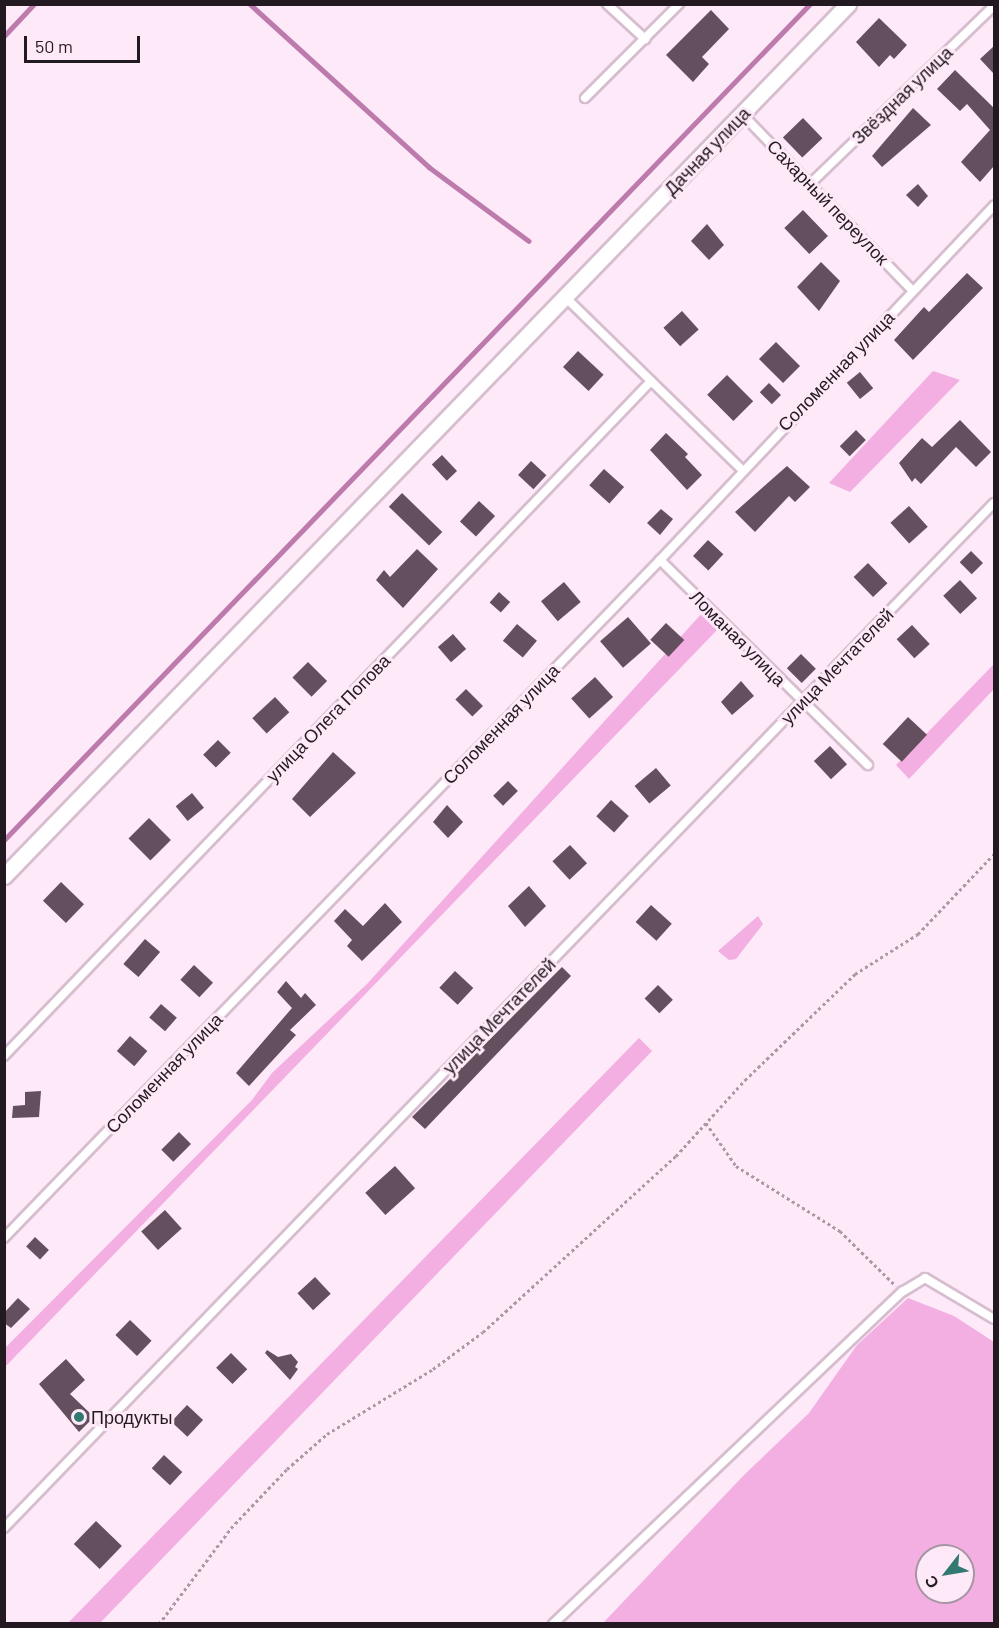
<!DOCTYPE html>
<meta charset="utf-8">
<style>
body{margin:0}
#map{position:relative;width:999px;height:1628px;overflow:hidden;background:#fee9f8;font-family:Barlow,sans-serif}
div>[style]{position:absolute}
.green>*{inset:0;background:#f3aee2}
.stream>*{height:4.5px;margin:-2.25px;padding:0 2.25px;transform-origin:2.25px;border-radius:2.25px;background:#bd7aad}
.building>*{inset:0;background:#644f5e;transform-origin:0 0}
.path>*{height:3px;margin-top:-1.5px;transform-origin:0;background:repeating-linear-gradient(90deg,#a999a5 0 3px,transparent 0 6px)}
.roads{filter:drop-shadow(2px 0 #d6bdcf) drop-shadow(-2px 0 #d6bdcf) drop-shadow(0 2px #d6bdcf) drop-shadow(0 -2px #d6bdcf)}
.service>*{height:8px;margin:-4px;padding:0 4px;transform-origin:4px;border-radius:4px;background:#fff}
.minor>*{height:15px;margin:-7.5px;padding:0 7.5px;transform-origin:7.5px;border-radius:7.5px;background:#fff}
.dots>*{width:16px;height:16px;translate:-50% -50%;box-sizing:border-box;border:3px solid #fee9f8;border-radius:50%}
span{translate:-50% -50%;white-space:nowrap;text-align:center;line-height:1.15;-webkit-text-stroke:6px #fee9f8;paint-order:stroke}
.street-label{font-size:18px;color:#231a21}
.poi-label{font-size:18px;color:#231a21}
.left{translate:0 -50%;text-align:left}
.frame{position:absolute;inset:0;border:6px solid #231a21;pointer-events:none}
.north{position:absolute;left:915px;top:1544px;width:60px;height:60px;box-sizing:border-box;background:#fee9f8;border:2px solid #a696a2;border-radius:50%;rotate:239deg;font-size:16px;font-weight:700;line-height:24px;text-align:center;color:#231a21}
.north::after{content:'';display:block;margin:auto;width:21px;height:27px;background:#317971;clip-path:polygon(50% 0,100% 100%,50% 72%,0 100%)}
.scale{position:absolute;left:24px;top:36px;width:116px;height:27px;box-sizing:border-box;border:3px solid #231a21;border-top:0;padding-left:8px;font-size:18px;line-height:21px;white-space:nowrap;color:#231a21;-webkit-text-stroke:4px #fee9f8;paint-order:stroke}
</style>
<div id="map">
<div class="green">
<i style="clip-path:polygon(933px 371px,960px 380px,850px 492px,829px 483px)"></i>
<i style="clip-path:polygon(703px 612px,719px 628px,5px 1367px,5px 1348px,252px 1100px,272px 1073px,367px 984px)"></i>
<i style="clip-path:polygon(994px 664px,994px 689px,909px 779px,896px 765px)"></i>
<i style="clip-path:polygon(758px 916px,763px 924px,736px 959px,729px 960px,718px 951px)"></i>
<i style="clip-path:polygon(639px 1038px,652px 1051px,100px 1623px,68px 1623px)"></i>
<i style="clip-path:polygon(evenodd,908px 1298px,954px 1316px,994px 1342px,994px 1623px,603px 1623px,744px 1475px,809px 1413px,857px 1345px,908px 1298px,927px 1556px,963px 1556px,963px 1592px,927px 1592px,927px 1556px)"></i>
</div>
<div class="stream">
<i style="left:250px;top:4px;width:242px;rotate:42.3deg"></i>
<i style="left:429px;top:167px;width:124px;rotate:36.5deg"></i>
<i style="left:4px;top:36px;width:44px;rotate:-46.8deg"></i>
<i style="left:4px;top:840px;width:1161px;rotate:-46.05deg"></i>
</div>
<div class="building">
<i style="clip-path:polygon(711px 10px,729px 29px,702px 57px,709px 64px,693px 82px,666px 55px)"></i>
<i style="clip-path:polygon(879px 18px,907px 45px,894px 59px,890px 55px,879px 67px,856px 42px)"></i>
<i style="clip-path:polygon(994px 46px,994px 74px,980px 59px)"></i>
<i style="clip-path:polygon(955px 70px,994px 108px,994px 166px,980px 182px,961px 162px,990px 130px,967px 104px,960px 111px,937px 89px)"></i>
<i style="clip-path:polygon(913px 108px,931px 125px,882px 167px,872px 156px)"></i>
<i style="left:803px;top:118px;width:28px;height:28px;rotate:46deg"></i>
<i style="clip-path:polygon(918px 184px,928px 196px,918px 207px,906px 195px)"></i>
<i style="left:803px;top:210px;width:36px;height:26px;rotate:46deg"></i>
<i style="clip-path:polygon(707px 224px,724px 245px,709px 260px,691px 241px)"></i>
<i style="clip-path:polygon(821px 262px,840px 281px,819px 311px,797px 287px)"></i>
<i style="clip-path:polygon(967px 273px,983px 288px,913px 360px,894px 340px,924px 307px,929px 312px)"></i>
<i style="left:682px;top:311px;width:25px;height:25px;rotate:48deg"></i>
<i style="left:776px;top:342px;width:34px;height:24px;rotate:45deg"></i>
<i style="left:578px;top:351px;width:35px;height:22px;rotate:43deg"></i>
<i style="left:860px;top:372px;width:21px;height:17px;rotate:51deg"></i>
<i style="left:727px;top:375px;width:37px;height:28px;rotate:45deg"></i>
<i style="left:769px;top:383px;width:17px;height:13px;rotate:45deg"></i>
<i style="clip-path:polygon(960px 420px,991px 452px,976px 467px,956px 447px,921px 484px,915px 478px,912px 482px,899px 463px,922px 438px,932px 447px)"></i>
<i style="left:856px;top:430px;width:14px;height:23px;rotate:45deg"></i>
<i style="clip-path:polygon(666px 433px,688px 454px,685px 457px,702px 475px,687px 490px,650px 450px)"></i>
<i style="left:442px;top:455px;width:22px;height:14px;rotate:47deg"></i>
<i style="left:531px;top:461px;width:21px;height:19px;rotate:43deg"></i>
<i style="clip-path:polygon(787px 466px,810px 487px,795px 502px,789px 496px,755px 532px,735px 512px)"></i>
<i style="left:604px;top:469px;width:27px;height:22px;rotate:42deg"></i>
<i style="left:402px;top:493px;width:56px;height:19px;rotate:44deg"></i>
<i style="left:479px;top:501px;width:22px;height:28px;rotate:43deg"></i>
<i style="left:909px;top:506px;width:28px;height:25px;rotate:48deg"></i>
<i style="clip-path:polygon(661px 509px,673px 519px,660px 535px,647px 523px)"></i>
<i style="left:708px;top:540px;width:21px;height:22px;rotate:43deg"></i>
<i style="clip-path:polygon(417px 549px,438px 569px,403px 608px,376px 580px,384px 570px,390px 577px)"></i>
<i style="left:971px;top:551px;width:17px;height:16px;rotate:45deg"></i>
<i style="left:868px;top:563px;width:28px;height:20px;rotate:46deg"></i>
<i style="left:960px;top:580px;width:25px;height:23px;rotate:47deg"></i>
<i style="left:564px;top:582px;width:26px;height:30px;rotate:50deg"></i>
<i style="left:499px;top:592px;width:15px;height:14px;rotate:42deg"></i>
<i style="left:628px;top:617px;width:35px;height:37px;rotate:49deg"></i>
<i style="left:666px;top:623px;width:25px;height:23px;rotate:43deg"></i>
<i style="left:517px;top:624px;width:26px;height:22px;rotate:40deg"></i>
<i style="left:912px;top:625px;width:26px;height:21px;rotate:47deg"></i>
<i style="left:453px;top:634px;width:20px;height:20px;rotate:49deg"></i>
<i style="left:801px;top:654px;width:21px;height:20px;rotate:45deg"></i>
<i style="left:308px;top:662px;width:27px;height:22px;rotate:45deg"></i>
<i style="left:595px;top:677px;width:27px;height:32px;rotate:48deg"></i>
<i style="clip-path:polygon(741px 681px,754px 696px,732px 715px,721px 702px)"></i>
<i style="left:466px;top:689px;width:24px;height:15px;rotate:45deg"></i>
<i style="left:275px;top:697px;width:21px;height:31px;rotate:47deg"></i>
<i style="left:908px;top:717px;width:26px;height:37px;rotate:43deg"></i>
<i style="left:218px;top:740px;width:18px;height:21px;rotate:45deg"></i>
<i style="left:830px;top:746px;width:25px;height:22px;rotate:47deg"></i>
<i style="clip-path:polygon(333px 752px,356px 773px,310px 817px,292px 799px)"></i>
<i style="left:656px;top:768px;width:23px;height:28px;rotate:50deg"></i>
<i style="left:508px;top:781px;width:14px;height:21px;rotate:45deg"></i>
<i style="left:192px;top:793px;width:19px;height:21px;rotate:51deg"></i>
<i style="left:611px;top:800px;width:24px;height:22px;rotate:42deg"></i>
<i style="clip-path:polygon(447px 805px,463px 822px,448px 838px,433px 822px)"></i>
<i style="left:149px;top:818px;width:31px;height:29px;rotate:45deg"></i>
<i style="left:570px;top:845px;width:25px;height:24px;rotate:47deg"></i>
<i style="left:61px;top:882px;width:32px;height:26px;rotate:44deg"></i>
<i style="clip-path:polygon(529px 886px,546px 906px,525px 927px,508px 906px)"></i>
<i style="clip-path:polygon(385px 903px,402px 922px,362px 961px,347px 946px,352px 940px,334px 921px,345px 909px,363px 926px)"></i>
<i style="left:651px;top:905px;width:28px;height:23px;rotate:42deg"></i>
<i style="left:145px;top:939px;width:20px;height:33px;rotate:41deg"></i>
<i style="left:194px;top:965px;width:26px;height:20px;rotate:43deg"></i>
<i style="clip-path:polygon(562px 967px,571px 976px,425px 1129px,412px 1117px)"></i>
<i style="left:455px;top:971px;width:25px;height:23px;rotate:43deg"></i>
<i style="clip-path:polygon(286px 981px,301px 998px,305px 993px,316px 1005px,290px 1030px,296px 1035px,249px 1086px,236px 1073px,292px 1008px,277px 992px)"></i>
<i style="left:658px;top:985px;width:21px;height:19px;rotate:45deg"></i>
<i style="left:161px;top:1004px;width:21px;height:18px;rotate:41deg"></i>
<i style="left:130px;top:1036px;width:23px;height:20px;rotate:41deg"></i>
<i style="clip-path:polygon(41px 1091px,39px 1117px,12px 1118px,13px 1106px,25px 1105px,25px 1092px)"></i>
<i style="left:179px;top:1132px;width:17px;height:25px;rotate:45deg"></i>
<i style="left:395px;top:1166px;width:30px;height:40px;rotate:48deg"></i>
<i style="left:165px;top:1210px;width:25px;height:32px;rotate:48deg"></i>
<i style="left:35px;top:1237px;width:19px;height:13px;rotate:43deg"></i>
<i style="left:315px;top:1277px;width:23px;height:24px;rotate:47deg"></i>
<i style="clip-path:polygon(18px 1298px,30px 1309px,11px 1328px,4px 1323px,4px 1313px)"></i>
<i style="left:130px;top:1320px;width:30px;height:21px;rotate:44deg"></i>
<i style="clip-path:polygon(267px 1350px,278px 1357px,291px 1354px,298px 1362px,295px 1367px,298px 1369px,290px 1380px,265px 1353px)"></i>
<i style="left:231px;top:1353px;width:23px;height:21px;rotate:45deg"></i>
<i style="clip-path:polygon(66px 1359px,85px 1380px,70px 1394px,94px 1417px,79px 1432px,39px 1384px)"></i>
<i style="left:187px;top:1405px;width:22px;height:23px;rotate:43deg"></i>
<i style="left:164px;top:1455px;width:25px;height:18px;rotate:43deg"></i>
<i style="left:96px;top:1521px;width:36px;height:32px;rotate:44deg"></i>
</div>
<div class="path">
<i style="left:706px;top:1123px;width:52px;rotate:55.1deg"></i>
<i style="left:736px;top:1166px;width:123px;rotate:32deg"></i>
<i style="left:840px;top:1231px;width:78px;rotate:44.5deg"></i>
<i style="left:159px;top:1624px;width:120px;rotate:-53.1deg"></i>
<i style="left:231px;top:1528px;width:81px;rotate:-46.5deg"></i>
<i style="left:287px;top:1469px;width:53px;rotate:-41.2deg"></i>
<i style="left:327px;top:1434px;width:124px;rotate:-31.5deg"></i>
<i style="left:433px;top:1369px;width:62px;rotate:-36.5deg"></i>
<i style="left:483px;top:1332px;width:261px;rotate:-42.4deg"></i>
<i style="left:676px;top:1156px;width:103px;rotate:-47.8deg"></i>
<i style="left:745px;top:1080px;width:153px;rotate:-43.9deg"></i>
<i style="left:855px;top:974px;width:75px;rotate:-32.4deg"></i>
<i style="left:918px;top:934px;width:110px;rotate:-46.5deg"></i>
</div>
<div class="roads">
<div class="service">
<i style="left:607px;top:4px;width:52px;rotate:42.6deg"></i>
<i style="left:585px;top:98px;width:133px;rotate:-45deg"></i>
<i style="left:742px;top:114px;width:246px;rotate:46deg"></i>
<i style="left:810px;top:184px;width:256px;rotate:-44.1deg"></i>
<i style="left:565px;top:297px;width:248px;rotate:44.3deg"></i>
<i style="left:660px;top:560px;width:292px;rotate:44.6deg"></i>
<i style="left:4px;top:1056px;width:935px;rotate:-46.21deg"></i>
<i style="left:4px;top:1238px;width:943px;rotate:-45.94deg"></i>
<i style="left:660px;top:560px;width:487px;rotate:-46.7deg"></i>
<i style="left:4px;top:1528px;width:1425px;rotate:-46deg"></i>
<i style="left:553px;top:1624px;width:482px;rotate:-43.6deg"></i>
<i style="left:902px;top:1292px;width:27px;rotate:-31deg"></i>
<i style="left:925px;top:1278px;width:80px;rotate:30.7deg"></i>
</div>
<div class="minor">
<i style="left:4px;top:876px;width:1214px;rotate:-45.93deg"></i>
</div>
</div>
<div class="dots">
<i style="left:79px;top:1417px;background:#317971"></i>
</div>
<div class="street-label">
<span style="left:902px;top:95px;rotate:-44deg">Звёздная улица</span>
<span style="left:707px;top:151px;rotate:-46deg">Дачная улица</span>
<span style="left:828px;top:202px;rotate:46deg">Сахарный переулок</span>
<span style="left:836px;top:371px;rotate:-46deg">Соломенная улица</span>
<span style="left:738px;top:638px;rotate:45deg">Ломаная улица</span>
<span style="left:837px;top:666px;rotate:-46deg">улица Мечтателей</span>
<span style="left:328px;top:718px;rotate:-46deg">улица Олега Попова</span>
<span style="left:501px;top:724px;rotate:-46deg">Соломенная улица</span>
<span style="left:499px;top:1016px;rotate:-46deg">улица Мечтателей</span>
<span style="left:164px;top:1073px;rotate:-46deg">Соломенная улица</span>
</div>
<div class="poi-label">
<span class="left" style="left:91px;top:1417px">Продукты</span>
</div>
<div class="frame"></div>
<div class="north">С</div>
<div class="scale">50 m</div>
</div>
